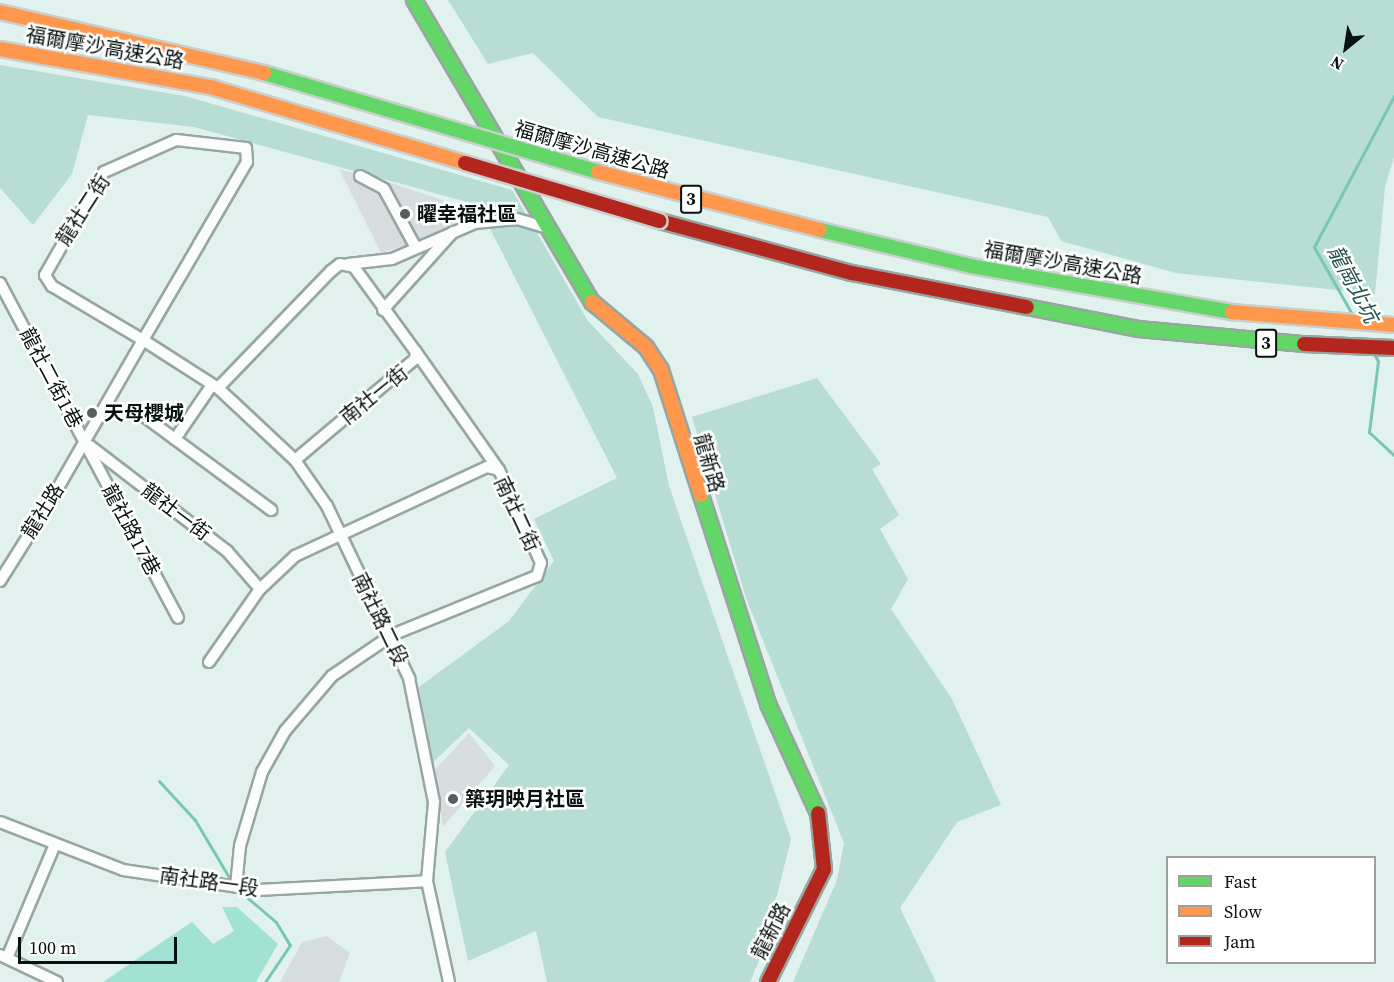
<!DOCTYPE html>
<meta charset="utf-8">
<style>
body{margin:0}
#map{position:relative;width:1394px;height:982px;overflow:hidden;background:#e1f2ee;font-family:"Source Serif 4","Noto Sans TC",serif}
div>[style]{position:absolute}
.green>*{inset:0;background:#b7ddd4}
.forest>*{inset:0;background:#a2e2d4}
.stream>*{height:3px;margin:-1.5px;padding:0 1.5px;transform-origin:1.5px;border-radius:1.5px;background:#79c6b6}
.building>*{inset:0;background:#d7dcdf}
.roads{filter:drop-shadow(2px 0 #98a6a2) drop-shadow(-2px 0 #98a6a2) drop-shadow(0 2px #98a6a2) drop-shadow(0 -2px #98a6a2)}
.street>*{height:10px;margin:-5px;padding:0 5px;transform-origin:5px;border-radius:5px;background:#fafdfc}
.fast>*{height:14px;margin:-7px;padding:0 7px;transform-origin:7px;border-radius:7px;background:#63d668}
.slow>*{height:14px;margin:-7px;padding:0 7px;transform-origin:7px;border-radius:7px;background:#ff974d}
.jam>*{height:14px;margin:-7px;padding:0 7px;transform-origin:7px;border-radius:7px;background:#b3261e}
.bridges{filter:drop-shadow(2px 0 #c8cfcd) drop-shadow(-2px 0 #c8cfcd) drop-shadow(0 2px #c8cfcd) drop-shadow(0 -2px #c8cfcd)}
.fast-bridge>*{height:14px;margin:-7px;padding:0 7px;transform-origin:7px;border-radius:7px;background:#63d668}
.slow-bridge>*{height:14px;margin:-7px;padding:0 7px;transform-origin:7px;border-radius:7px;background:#ff974d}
.jam-bridge>*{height:14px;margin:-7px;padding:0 7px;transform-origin:7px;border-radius:7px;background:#b3261e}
.dots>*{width:16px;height:16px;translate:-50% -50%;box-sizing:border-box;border:3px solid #fff;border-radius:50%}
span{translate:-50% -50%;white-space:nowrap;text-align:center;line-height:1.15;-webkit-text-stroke:5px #fff;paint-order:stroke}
.shield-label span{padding:2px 4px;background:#fff;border:2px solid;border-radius:4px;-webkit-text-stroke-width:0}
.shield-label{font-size:18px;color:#081210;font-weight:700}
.street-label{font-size:20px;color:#081210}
.poi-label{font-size:20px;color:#081210;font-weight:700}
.left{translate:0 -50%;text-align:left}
.water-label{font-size:21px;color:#255248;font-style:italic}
.legend{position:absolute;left:1166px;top:856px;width:210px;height:108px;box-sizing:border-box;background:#fff;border:2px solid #9ca09f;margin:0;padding:8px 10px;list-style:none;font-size:18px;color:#081210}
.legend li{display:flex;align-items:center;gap:12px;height:30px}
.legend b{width:30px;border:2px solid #9ca09f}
.north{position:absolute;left:1316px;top:18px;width:60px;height:60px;-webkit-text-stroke:4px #fff;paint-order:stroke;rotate:210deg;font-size:16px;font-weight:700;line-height:24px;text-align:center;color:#081210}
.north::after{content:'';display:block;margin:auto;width:21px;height:27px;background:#081210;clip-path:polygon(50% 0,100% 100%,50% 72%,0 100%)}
.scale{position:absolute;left:18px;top:937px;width:159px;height:27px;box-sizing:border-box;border:3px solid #081210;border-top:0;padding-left:8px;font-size:18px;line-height:21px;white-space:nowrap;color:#081210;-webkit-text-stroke:4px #fff;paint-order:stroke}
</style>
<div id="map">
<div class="green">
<i style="clip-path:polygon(448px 0,1394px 0,1394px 157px,1385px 187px,1375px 294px,1176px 273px,1061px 241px,1048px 217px,598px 117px,533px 53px,488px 64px)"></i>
<i style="clip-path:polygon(0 65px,185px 96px,512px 190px,588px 321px,638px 374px,653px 407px,669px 486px,791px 839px,763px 951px,750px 982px,547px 982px,536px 931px,468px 961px,445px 852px,509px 765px,469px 728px,431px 764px,419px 687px,509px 621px,554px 561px,534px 519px,617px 478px,478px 205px,194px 127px,88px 115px,72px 174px,33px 225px,0 188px)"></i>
<i style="clip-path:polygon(817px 378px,881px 464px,872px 469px,899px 515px,880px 529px,908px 579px,891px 609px,952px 699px,1001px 805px,957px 822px,900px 908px,936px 982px,793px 982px,837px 880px,844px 843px,746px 598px,692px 417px)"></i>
</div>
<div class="forest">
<i style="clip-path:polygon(222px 907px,237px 907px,278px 944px,256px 982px,103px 982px,192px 922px,213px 944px,234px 931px)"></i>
</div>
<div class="stream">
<i style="left:1352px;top:314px;width:77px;rotate:-119.6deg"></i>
<i style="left:1314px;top:247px;width:171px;rotate:-62.1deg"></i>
<i style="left:1374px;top:354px;width:8px;rotate:60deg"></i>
<i style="left:1378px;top:361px;width:72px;rotate:97.2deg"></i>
<i style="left:1369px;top:432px;width:34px;rotate:43deg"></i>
<i style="left:159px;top:781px;width:53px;rotate:47.3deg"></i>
<i style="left:195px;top:820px;width:69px;rotate:59.3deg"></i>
<i style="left:243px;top:894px;width:43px;rotate:40.3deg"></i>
<i style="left:276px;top:922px;width:27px;rotate:59deg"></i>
<i style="left:290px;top:945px;width:45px;rotate:124deg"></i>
</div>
<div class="building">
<i style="clip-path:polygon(339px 169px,353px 173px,356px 182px,378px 195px,406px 245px,381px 253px)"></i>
<i style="clip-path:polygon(388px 182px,443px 200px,453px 224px,420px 239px)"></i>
<i style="clip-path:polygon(469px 733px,495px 766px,443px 827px,435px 770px)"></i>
<i style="clip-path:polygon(327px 936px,350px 953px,339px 982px,280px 982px,302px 942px)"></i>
</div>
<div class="roads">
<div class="street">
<i style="left:360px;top:176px;width:27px;rotate:28deg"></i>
<i style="left:384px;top:189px;width:67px;rotate:61.5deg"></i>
<i style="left:348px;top:264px;width:44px;rotate:-6.5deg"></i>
<i style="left:392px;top:259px;width:90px;rotate:-23.4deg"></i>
<i style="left:475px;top:223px;width:42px;rotate:-5.4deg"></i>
<i style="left:517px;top:219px;width:32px;rotate:16deg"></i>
<i style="left:0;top:283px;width:379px;rotate:62deg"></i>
<i style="left:383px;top:310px;width:105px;rotate:-48.1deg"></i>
<i style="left:416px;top:352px;width:144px;rotate:54.9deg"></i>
<i style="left:218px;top:388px;width:163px;rotate:-46deg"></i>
<i style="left:331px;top:271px;width:11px;rotate:-38deg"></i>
<i style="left:340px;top:264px;width:14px;rotate:12deg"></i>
<i style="left:354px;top:267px;width:105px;rotate:53.9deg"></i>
<i style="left:416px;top:352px;width:7px;rotate:98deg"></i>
<i style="left:415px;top:359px;width:157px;rotate:139.9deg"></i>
<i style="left:141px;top:414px;width:162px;rotate:36.4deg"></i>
<i style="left:175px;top:439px;width:65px;rotate:-55.6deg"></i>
<i style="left:90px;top:446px;width:173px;rotate:37.5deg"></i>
<i style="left:227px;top:551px;width:50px;rotate:49deg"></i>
<i style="left:0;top:581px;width:96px;rotate:-57.8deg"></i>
<i style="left:51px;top:500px;width:185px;rotate:-60.1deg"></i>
<i style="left:143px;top:340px;width:111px;rotate:-59.7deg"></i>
<i style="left:199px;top:244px;width:95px;rotate:-59.7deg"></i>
<i style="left:247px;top:162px;width:14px;rotate:-94deg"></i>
<i style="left:246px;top:148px;width:70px;rotate:-173.5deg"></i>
<i style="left:176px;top:140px;width:79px;rotate:156deg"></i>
<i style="left:104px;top:172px;width:119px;rotate:119.8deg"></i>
<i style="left:45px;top:275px;width:13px;rotate:58deg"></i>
<i style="left:52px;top:286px;width:106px;rotate:30.7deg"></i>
<i style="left:143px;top:340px;width:89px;rotate:32.6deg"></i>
<i style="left:218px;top:388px;width:105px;rotate:43.1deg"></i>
<i style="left:295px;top:460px;width:56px;rotate:55.2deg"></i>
<i style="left:327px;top:506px;width:191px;rotate:64.5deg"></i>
<i style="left:409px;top:678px;width:126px;rotate:78.6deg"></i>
<i style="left:434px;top:802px;width:79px;rotate:95.1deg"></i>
<i style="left:427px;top:881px;width:103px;rotate:77.7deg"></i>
<i style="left:209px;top:662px;width:89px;rotate:-55.1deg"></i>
<i style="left:260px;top:589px;width:48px;rotate:-43.3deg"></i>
<i style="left:295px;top:556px;width:212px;rotate:-24.9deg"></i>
<i style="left:487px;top:467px;width:12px;rotate:14deg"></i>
<i style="left:499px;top:470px;width:102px;rotate:65.7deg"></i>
<i style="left:541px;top:563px;width:14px;rotate:107deg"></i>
<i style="left:537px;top:576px;width:157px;rotate:157.9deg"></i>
<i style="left:392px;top:635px;width:73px;rotate:145.7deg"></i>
<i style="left:332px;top:676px;width:72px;rotate:130.5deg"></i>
<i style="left:285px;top:731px;width:47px;rotate:119.3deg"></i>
<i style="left:262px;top:772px;width:77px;rotate:106.6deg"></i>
<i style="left:240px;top:846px;width:41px;rotate:95.6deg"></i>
<i style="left:0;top:822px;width:132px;rotate:21.3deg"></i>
<i style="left:123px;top:870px;width:136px;rotate:8.4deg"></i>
<i style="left:258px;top:890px;width:169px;rotate:-3deg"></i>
<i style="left:0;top:955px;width:63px;rotate:25.3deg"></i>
<i style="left:7px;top:958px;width:121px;rotate:-67.1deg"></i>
</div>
<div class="fast">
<i style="left:414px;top:0;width:351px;rotate:59.5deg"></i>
<i style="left:1027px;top:307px;width:113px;rotate:11.2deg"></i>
<i style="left:1138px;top:329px;width:167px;rotate:5.2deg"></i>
<i style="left:701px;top:495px;width:219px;rotate:72.2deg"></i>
<i style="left:768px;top:704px;width:120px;rotate:65.4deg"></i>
</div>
<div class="slow">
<i style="left:592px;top:302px;width:70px;rotate:39.8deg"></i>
<i style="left:646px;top:347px;width:27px;rotate:57deg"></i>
<i style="left:661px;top:370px;width:131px;rotate:72.3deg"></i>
</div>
<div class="jam">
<i style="left:660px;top:221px;width:199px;rotate:15.2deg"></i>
<i style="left:852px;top:273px;width:178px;rotate:11deg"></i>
<i style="left:1304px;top:344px;width:90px;rotate:2.5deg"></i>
<i style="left:768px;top:982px;width:126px;rotate:-63.6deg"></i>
<i style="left:824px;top:869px;width:56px;rotate:-96.1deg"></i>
</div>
</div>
<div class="bridges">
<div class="fast-bridge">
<i style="left:264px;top:73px;width:348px;rotate:16.5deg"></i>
<i style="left:820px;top:230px;width:155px;rotate:13.4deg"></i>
<i style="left:971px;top:266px;width:265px;rotate:10deg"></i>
</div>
<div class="slow-bridge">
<i style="left:0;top:12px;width:271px;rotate:13deg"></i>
<i style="left:0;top:49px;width:218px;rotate:10.3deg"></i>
<i style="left:214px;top:88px;width:262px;rotate:16.6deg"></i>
<i style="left:598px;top:172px;width:229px;rotate:14.6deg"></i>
<i style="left:1232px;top:312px;width:163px;rotate:4.6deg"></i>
</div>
<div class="jam-bridge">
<i style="left:465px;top:163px;width:203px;rotate:16.6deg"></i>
</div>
</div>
<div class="dots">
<i style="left:405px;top:214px;background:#54605e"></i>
<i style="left:92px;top:413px;background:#54605e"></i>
<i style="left:453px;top:799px;background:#54605e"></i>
</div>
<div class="shield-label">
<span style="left:691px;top:199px">3</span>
<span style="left:1266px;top:343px">3</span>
</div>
<div class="street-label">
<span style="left:105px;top:48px;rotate:10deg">福爾摩沙高速公路</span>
<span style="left:592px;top:150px;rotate:16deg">福爾摩沙高速公路</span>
<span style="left:83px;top:210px;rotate:-57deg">龍社二街</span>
<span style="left:1063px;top:263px;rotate:10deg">福爾摩沙高速公路</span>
<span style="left:51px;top:378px;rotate:62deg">龍社二街1巷</span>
<span style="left:374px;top:395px;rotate:-39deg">南社一街</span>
<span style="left:709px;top:463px;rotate:74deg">龍新路</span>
<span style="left:43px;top:511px;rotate:-58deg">龍社路</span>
<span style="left:176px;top:512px;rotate:37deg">龍社一街</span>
<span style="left:517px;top:514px;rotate:65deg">南社二街</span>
<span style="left:131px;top:530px;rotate:62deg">龍社路17巷</span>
<span style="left:380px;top:619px;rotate:64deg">南社路二段</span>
<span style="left:209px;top:882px;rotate:8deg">南社路一段</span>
<span style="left:771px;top:931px;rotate:-63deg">龍新路</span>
</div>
<div class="poi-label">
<span class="left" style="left:417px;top:214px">曜幸福社區</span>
<span class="left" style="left:104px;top:413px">天母櫻城</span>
<span class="left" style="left:465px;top:799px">築玥映月社區</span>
</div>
<div class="water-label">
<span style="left:1353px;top:284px;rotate:62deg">龍崗北坑</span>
</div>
<ul class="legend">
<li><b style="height:8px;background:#63d668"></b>Fast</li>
<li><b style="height:8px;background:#ff974d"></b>Slow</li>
<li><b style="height:8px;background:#b3261e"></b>Jam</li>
</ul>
<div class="north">N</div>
<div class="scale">100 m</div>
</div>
